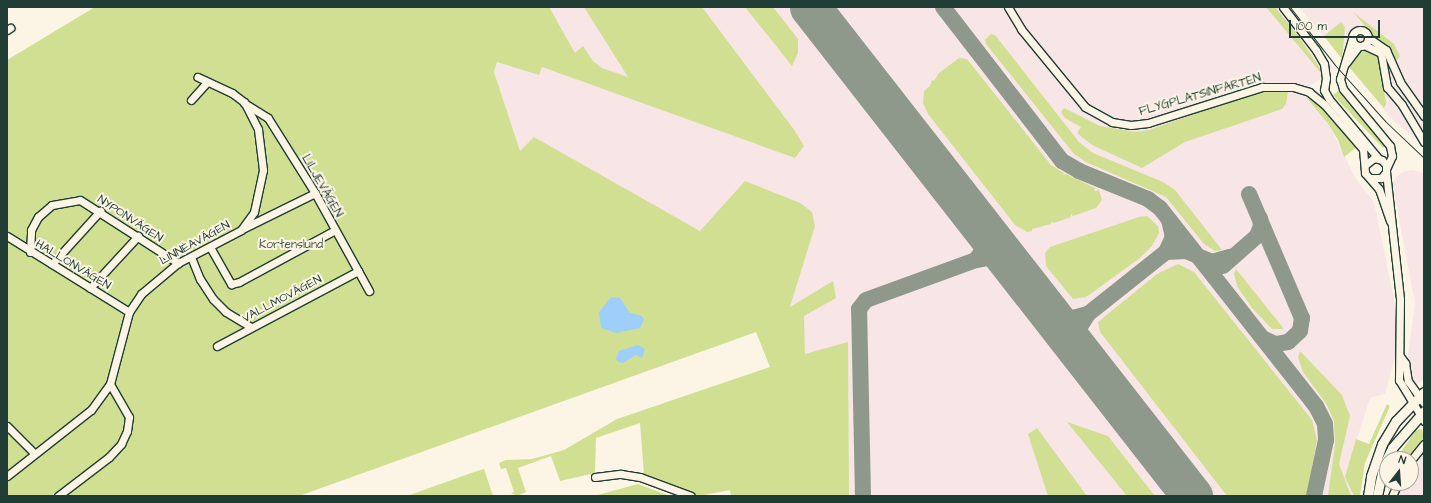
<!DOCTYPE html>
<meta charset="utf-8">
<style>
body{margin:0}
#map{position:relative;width:1431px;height:503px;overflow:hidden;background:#fcf5e5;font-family:"Architects Daughter",sans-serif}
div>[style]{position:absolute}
.built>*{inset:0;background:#f8e6e6}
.green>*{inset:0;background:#d1df92}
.water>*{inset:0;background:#9ecefa}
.taxiway>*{height:16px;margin:-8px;padding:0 8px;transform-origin:8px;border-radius:8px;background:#8e998c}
.runway>*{height:41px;margin:-20.5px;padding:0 20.5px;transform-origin:20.5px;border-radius:20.5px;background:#8e998c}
.roads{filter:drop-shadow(1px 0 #1f3d34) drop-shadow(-1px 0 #1f3d34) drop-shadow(0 1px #1f3d34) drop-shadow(0 -1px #1f3d34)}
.minor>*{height:7px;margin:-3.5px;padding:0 3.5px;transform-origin:3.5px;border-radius:3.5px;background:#fcf5e5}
.minor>.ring{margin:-3.5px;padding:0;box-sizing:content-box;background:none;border:7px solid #fcf5e5;border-radius:50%}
.major>*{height:9px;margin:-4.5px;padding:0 4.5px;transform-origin:4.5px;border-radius:4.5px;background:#fcf5e5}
.tram>*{height:1px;margin:-0.5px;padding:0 0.5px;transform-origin:0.5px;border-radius:0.5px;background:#1f3d34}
span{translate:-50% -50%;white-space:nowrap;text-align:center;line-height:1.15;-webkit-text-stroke:4px #fcf5e5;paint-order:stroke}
.street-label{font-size:12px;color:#1f3d34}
.park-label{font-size:12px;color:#435d47}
.frame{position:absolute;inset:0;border:8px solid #1f3d34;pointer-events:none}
.north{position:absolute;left:1379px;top:451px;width:40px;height:40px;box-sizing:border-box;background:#fcf5e5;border:1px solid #a4ab9e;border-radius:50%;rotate:17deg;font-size:11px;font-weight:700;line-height:16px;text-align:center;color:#1f3d34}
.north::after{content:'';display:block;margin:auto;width:14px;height:18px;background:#1f3d34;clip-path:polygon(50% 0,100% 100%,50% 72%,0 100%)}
.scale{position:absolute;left:1289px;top:20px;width:91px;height:18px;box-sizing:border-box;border:2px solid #1f3d34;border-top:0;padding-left:5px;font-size:12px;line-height:14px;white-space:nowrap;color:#1f3d34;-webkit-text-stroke:3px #fcf5e5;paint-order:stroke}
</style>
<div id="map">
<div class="built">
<i style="clip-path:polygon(524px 7px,1290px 7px,1334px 69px,1299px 94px,1306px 97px,1329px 125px,1356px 179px,1374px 202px,1394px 300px,1397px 324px,1395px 357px,1385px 394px,1370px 398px,1345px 477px,1354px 496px,788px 496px,781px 307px,520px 152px,494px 72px,499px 52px)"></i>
<i style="clip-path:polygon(1299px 7px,1424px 7px,1424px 146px,1391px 118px)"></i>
<i style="clip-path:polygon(1413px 170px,1424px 173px,1424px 379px,1411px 389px,1405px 377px,1415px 303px,1392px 182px,1402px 172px)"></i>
<i style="clip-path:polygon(1424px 437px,1424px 496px,1387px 496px,1392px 483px,1411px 483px,1411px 459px,1407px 459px)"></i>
</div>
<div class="green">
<i style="clip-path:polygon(95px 7px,549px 7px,575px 53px,583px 46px,593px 61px,602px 68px,628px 77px,584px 7px,702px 7px,795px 131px,804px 146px,795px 158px,542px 67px,539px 75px,497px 62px,494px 72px,520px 151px,534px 137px,700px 231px,745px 181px,800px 203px,812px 212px,815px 226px,790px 307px,833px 281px,836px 298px,804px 316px,805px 354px,848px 342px,849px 496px,731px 496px,730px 490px,699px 496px,644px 475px,640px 423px,596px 438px,595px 473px,560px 481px,551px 456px,518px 468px,526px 492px,517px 496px,511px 493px,514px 492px,506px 468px,501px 469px,499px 463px,506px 460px,532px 459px,564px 450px,617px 419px,770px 367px,756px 332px,299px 496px,7px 496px,7px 60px)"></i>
<i style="clip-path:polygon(745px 7px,773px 7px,798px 39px,798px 53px,792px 66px)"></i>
<i style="clip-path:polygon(1266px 7px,1275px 7px,1299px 37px,1322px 71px,1321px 73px)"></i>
<i style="clip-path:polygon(1353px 12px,1394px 44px,1400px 56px,1397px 60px,1392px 57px,1387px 45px,1375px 37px)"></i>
<i style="clip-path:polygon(1341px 22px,1345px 27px,1342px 59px,1324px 36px)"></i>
<i style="clip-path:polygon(991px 34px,995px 35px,1079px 142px,1093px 153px,1163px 182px,1175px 190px,1222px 250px,1215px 251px,1204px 244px,1166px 197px,1086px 162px,1074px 154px,986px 44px,985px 40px)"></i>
<i style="clip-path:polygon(1365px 49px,1376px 53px,1379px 59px,1386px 104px,1384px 108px,1349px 67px,1356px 54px)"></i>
<i style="clip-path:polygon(959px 58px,967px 59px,1051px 165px,1064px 173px,1063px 175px,1066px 174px,1095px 188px,1094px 191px,1099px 190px,1102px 200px,1096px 208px,1073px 216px,1071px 214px,1071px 217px,1054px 223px,1051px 222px,1051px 224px,1032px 229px,1032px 231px,1027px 232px,1015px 225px,928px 114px,923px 103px,924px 91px,930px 86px,932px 80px,934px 81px,939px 73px)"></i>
<i style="clip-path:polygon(1272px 90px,1288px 92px,1286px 104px,1282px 109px,1185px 142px,1142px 168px,1092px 145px,1077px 133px,1081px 127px,1065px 118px,1061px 112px,1064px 108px,1100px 126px,1136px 132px,1149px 130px,1251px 94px)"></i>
<i style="clip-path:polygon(1338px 91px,1385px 146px,1383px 148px,1333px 95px)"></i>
<i style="clip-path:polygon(1306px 97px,1328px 111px,1357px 147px,1344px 157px,1338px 140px,1329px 125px)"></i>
<i style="clip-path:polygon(1147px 216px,1158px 226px,1159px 233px,1152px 246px,1140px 258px,1086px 297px,1073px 299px,1046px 266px,1045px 253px,1050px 247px,1139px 217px)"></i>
<i style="clip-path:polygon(1178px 264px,1194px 272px,1312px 420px,1317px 440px,1307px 496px,1227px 496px,1100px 332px,1098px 322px,1104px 317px,1157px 274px)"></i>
<i style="clip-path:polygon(1236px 269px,1284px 329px,1272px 329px,1252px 308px,1237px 286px,1234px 274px)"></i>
<i style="clip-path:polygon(1300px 351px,1342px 395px,1350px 416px,1339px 464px,1351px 496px,1328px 496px,1335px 444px,1334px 421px,1327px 405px,1303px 372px,1298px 357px)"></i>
<i style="clip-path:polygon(1387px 404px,1390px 406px,1365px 463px,1360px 496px,1354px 496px,1345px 477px,1356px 439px,1369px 444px)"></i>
<i style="clip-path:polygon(1067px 422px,1108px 436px,1155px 496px,1127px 496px)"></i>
<i style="clip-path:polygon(1037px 428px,1087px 496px,1048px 496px,1028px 434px)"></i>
<i style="clip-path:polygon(1422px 429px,1424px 437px,1406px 459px,1396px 459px,1416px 430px)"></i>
<i style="clip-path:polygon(484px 469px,493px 496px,407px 496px,474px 472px)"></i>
<i style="clip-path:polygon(638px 484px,670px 496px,594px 496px)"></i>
</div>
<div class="water">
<i style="clip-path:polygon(611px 297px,620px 298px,630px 313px,642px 316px,644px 320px,640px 328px,616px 333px,601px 328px,599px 312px)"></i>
<i style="clip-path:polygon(638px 345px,645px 349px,642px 358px,636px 355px,623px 363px,618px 362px,616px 359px,619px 351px)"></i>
</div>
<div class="taxiway">
<i style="left:943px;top:7px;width:195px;rotate:52.3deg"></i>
<i style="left:1062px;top:161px;width:20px;rotate:30deg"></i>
<i style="left:1079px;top:171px;width:74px;rotate:22.1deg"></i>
<i style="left:1148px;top:199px;width:15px;rotate:37deg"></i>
<i style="left:1160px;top:208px;width:252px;rotate:51.8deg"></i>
<i style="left:1316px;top:406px;width:20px;rotate:63deg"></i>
<i style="left:1325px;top:424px;width:16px;rotate:86deg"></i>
<i style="left:1326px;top:440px;width:57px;rotate:102.1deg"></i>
<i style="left:1249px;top:194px;width:135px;rotate:66.9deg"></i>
<i style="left:1302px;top:318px;width:13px;rotate:99deg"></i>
<i style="left:1300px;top:331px;width:16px;rotate:137deg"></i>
<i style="left:1288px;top:342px;width:13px;rotate:171deg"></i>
<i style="left:1275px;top:344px;width:14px;rotate:-155deg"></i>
<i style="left:1169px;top:220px;width:17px;rotate:77deg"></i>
<i style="left:1173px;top:237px;width:17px;rotate:115deg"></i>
<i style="left:1166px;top:252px;width:20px;rotate:-3deg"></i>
<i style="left:1186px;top:251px;width:28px;rotate:23deg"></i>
<i style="left:1212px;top:262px;width:19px;rotate:-16deg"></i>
<i style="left:981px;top:227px;width:9px;rotate:58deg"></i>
<i style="left:986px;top:235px;width:9px;rotate:84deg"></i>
<i style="left:987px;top:244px;width:19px;rotate:125deg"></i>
<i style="left:976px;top:260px;width:17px;rotate:-10deg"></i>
<i style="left:993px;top:257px;width:22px;rotate:27deg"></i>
<i style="left:1223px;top:266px;width:45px;rotate:-41.4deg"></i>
<i style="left:1257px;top:236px;width:11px;rotate:-68deg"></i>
<i style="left:1261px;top:226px;width:8px;rotate:-97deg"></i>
<i style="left:1048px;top:312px;width:22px;rotate:18deg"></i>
<i style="left:1069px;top:319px;width:20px;rotate:-15deg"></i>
<i style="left:1088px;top:314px;width:19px;rotate:122deg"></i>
<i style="left:1078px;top:330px;width:22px;rotate:87deg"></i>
<i style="left:1088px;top:314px;width:100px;rotate:-38.5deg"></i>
<i style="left:863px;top:496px;width:187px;rotate:-91.2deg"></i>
<i style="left:859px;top:309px;width:11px;rotate:-52deg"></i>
<i style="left:866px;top:300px;width:117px;rotate:-20deg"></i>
</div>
<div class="runway">
<i style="left:810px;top:7px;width:621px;rotate:52deg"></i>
</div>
<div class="roads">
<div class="minor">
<i style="left:1008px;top:7px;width:26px;rotate:59deg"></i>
<i style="left:1021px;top:29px;width:101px;rotate:50.6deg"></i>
<i style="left:1085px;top:107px;width:31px;rotate:29deg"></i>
<i style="left:1112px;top:122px;width:19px;rotate:9deg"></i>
<i style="left:1131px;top:125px;width:17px;rotate:-7deg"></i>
<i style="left:1148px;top:123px;width:120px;rotate:-17.5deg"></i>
<i style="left:1262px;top:87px;width:31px"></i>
<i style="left:1293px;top:87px;width:17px;rotate:17deg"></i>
<i style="left:1309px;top:92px;width:19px;rotate:39deg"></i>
<i style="left:1324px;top:104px;width:60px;rotate:49.1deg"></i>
<i style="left:1363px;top:149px;width:24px;rotate:85deg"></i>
<i style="left:1365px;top:173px;width:21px;rotate:49deg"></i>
<i style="left:1379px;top:189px;width:34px;rotate:71deg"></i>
<i style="left:1283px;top:7px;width:54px;rotate:52.5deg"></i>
<i style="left:1316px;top:50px;width:16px;rotate:60deg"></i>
<i style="left:1324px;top:64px;width:14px;rotate:82deg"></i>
<i style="left:1326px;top:78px;width:12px;rotate:99deg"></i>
<i style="left:1324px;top:90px;width:10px;rotate:61deg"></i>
<i style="left:1329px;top:99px;width:77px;rotate:50.3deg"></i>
<i class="ring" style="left:1352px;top:30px;width:9px;height:9px"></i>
<i style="left:7px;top:30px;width:4px;rotate:-34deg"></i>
<i style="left:1369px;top:38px;width:21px;rotate:35deg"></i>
<i style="left:1386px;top:50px;width:35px;rotate:66deg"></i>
<i style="left:1400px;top:82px;width:42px;rotate:54.8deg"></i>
<i style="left:1352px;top:39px;width:42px;rotate:106.7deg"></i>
<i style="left:1340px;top:79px;width:10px;rotate:73deg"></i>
<i style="left:1343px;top:89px;width:74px;rotate:50.5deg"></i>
<i style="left:1390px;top:146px;width:10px;rotate:79deg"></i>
<i style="left:1392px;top:156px;width:14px;rotate:115deg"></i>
<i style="left:1364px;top:45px;width:19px;rotate:25deg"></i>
<i style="left:1381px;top:53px;width:35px;rotate:80deg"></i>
<i style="left:1387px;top:87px;width:23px;rotate:50deg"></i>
<i style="left:1402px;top:105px;width:43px;rotate:59.3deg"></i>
<i style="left:1346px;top:63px;width:21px;rotate:-53deg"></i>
<i style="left:191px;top:100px;width:24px;rotate:-48deg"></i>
<i style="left:244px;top:103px;width:28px;rotate:32deg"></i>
<i style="left:268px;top:118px;width:89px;rotate:57.9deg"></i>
<i style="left:315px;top:193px;width:112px;rotate:61.1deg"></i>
<i style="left:1365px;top:165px;width:11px;rotate:-38deg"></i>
<i style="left:1374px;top:158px;width:8px;rotate:14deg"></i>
<i style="left:1382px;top:160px;width:6px;rotate:51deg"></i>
<i style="left:1386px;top:165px;width:7px;rotate:90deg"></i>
<i style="left:1386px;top:172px;width:8px;rotate:130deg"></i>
<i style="left:1381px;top:178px;width:10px;rotate:180deg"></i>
<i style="left:1386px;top:172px;width:128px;rotate:83.7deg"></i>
<i style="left:1400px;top:299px;width:81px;rotate:90.7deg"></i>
<i style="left:1399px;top:380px;width:48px;rotate:58.6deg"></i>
<i style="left:244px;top:228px;width:79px;rotate:-26.2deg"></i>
<i style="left:7px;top:236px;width:144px;rotate:31.9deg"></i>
<i style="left:210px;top:247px;width:43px;rotate:60.4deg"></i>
<i style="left:231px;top:284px;width:8px;rotate:-14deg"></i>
<i style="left:239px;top:282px;width:109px;rotate:-28.4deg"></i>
<i style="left:30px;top:252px;width:22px;rotate:-87deg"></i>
<i style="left:31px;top:230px;width:15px;rotate:-62deg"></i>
<i style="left:38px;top:217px;width:18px;rotate:-41deg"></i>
<i style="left:52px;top:205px;width:28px;rotate:-10deg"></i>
<i style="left:80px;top:200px;width:117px;rotate:32.7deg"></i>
<i style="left:191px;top:257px;width:24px;rotate:68deg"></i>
<i style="left:200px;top:279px;width:24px;rotate:57deg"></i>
<i style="left:213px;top:299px;width:18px;rotate:45deg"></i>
<i style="left:226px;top:312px;width:29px;rotate:31deg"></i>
<i style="left:52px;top:264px;width:72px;rotate:-47.8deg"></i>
<i style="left:90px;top:288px;width:71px;rotate:-47.3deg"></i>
<i style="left:217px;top:346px;width:160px;rotate:-28deg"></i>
<i style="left:1400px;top:356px;width:9px;rotate:54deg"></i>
<i style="left:1405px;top:363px;width:18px;rotate:81deg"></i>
<i style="left:1408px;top:381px;width:27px;rotate:54deg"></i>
<i style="left:7px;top:426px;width:38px;rotate:45deg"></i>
<i style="left:1411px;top:460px;width:21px;rotate:-51deg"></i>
<i style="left:7px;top:476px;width:107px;rotate:-38.2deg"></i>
<i style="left:91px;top:410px;width:32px;rotate:-54deg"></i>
<i style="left:110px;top:384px;width:74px;rotate:-75.2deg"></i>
<i style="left:129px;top:312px;width:22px;rotate:-56deg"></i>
<i style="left:141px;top:294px;width:48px;rotate:-40deg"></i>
<i style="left:178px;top:263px;width:71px;rotate:-27.6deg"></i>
<i style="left:241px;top:230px;width:22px;rotate:-54deg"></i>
<i style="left:254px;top:212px;width:43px;rotate:-77.9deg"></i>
<i style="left:263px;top:170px;width:41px;rotate:-97deg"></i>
<i style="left:258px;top:129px;width:30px;rotate:-117deg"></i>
<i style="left:244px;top:102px;width:15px;rotate:-143deg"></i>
<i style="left:232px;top:93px;width:38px;rotate:-155deg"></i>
<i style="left:595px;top:477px;width:26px;rotate:-7deg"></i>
<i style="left:621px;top:474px;width:19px;rotate:9deg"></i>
<i style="left:640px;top:477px;width:54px;rotate:20.4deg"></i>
<i style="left:58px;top:496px;width:64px;rotate:-37.4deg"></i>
<i style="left:109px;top:457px;width:18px;rotate:-47deg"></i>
<i style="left:121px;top:444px;width:14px;rotate:-65deg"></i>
<i style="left:127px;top:431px;width:14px;rotate:-82deg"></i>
<i style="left:129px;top:417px;width:38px;rotate:-120deg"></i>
<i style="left:1392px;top:496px;width:14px;rotate:-65deg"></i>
</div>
<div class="major">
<i style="left:1368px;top:496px;width:20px;rotate:-81deg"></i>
<i style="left:1371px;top:476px;width:34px;rotate:-71deg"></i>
<i style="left:1382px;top:444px;width:27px;rotate:-59deg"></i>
<i style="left:1396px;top:421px;width:40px;rotate:-46deg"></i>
<i style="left:1377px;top:496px;width:33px;rotate:-78deg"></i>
<i style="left:1384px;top:464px;width:18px;rotate:-63deg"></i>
<i style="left:1392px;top:448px;width:49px;rotate:-49.1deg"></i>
</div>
</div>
<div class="tram">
<i style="left:1290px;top:7px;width:73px;rotate:52.2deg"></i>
<i style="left:1335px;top:65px;width:75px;rotate:48.2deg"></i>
<i style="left:1385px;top:121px;width:54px;rotate:43.5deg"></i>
</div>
<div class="street-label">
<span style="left:1200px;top:95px;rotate:-16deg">FLYGPLATSINFARTEN</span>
<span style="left:322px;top:186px;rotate:60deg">LILJEVÄGEN</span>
<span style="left:130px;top:219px;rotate:33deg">NYPONVÄGEN</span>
<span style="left:195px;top:243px;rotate:-29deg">LINNÉAVÄGEN</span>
<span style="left:73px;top:265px;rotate:31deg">HALLONVÄGEN</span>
<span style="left:282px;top:299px;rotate:-28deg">VALLMOVÄGEN</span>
</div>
<div class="park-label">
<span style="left:291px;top:245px">Kortenslund</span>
</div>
<div class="frame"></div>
<div class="north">N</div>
<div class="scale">100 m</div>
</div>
